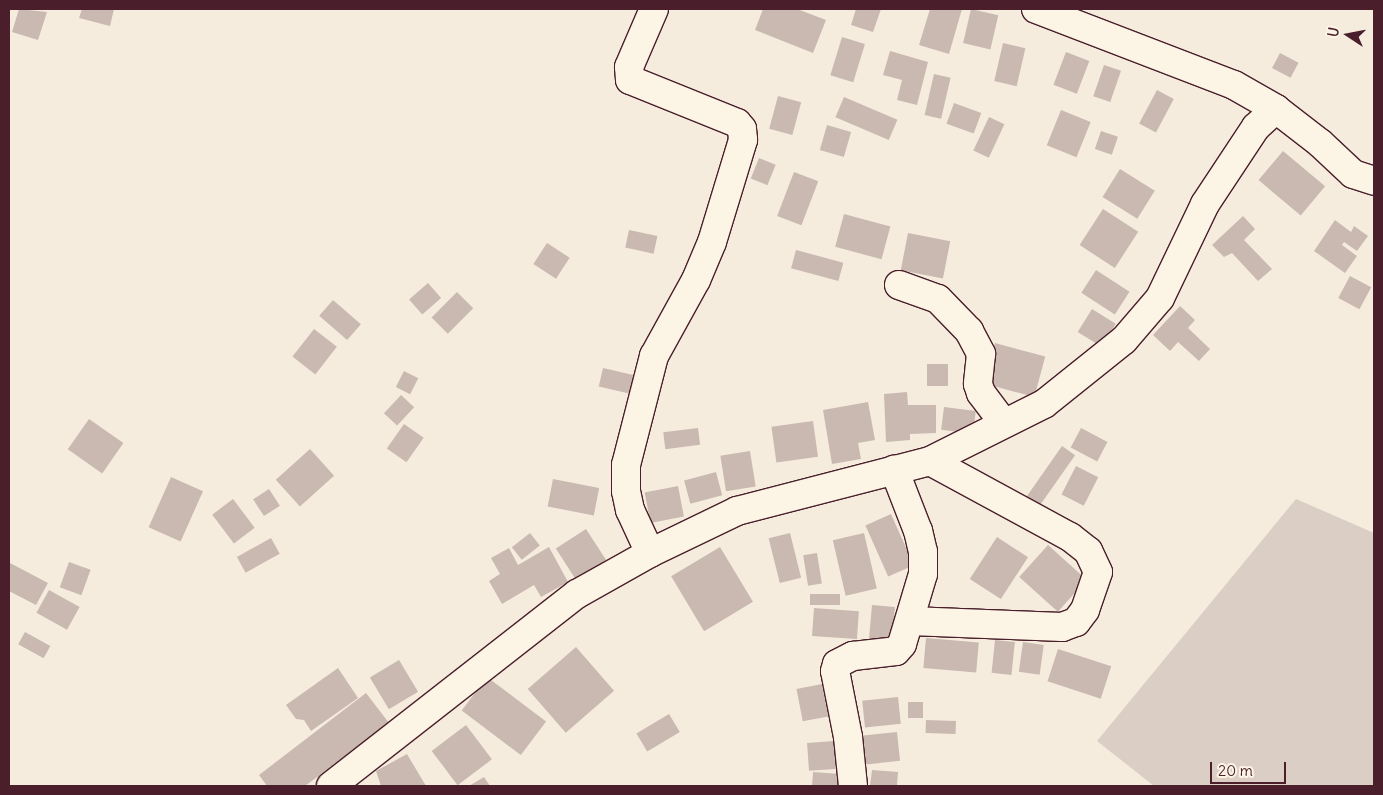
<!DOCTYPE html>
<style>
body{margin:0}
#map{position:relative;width:1383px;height:795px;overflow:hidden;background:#f5ecde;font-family:Delius,sans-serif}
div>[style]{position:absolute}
.green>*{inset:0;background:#dbcec4}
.building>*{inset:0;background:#cab9b1;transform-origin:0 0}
.roads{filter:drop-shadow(1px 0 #4a1f2b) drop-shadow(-1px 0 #4a1f2b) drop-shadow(0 1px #4a1f2b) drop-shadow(0 -1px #4a1f2b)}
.minor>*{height:28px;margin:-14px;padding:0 14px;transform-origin:14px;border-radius:14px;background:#fcf5e5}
span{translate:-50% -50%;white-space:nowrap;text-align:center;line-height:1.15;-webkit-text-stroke:4px #fcf5e5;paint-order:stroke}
.frame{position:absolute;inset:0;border:10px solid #4a1f2b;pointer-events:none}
.north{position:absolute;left:1323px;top:10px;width:50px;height:50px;-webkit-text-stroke:4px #fcf5e5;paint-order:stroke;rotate:281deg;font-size:14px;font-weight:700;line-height:20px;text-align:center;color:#4a1f2b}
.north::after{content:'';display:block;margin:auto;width:18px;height:22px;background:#4a1f2b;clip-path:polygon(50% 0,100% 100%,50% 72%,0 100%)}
.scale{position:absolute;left:1210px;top:762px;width:76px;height:22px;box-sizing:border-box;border:2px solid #4a1f2b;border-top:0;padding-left:6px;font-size:15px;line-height:18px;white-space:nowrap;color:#4a1f2b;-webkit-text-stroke:4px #fcf5e5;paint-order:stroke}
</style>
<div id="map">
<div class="green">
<i style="clip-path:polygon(1296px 499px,1374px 533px,1374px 786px,1154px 786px,1097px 741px)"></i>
</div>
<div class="building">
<i style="clip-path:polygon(19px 9px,47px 12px,38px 40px,12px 32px)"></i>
<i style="clip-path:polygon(82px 9px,114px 9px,110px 26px,79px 18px)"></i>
<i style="clip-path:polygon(763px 9px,797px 9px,826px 20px,813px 53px,755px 30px)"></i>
<i style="clip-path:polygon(856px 9px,881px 9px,873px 32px,851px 25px)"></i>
<i style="clip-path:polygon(930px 9px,962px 9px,949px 54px,919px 45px)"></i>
<i style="left:971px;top:9px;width:28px;height:35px;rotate:13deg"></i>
<i style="left:842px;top:37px;width:24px;height:40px;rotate:17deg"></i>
<i style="left:1003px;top:43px;width:23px;height:39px;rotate:13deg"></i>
<i style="clip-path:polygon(890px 51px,928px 62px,917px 105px,897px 100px,902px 80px,883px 75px)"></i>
<i style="left:1066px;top:52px;width:25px;height:35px;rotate:21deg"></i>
<i style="left:1280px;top:53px;width:21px;height:17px;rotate:28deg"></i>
<i style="left:1104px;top:65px;width:18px;height:33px;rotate:19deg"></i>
<i style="left:934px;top:74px;width:17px;height:42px;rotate:13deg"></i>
<i style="left:1157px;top:90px;width:19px;height:38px;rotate:28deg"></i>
<i style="left:778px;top:96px;width:24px;height:34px;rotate:15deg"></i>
<i style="left:844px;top:97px;width:58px;height:22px;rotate:23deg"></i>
<i style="left:954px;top:103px;width:29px;height:22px;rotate:20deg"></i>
<i style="left:1061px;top:110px;width:32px;height:38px;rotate:22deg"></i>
<i style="left:989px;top:117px;width:17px;height:37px;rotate:25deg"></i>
<i style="left:827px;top:125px;width:25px;height:26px;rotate:16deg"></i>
<i style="left:1101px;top:131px;width:18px;height:19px;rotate:19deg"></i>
<i style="left:1283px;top:151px;width:55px;height:38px;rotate:40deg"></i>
<i style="left:759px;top:158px;width:18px;height:22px;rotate:22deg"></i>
<i style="left:1120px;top:169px;width:41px;height:33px;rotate:32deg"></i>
<i style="left:794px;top:172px;width:26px;height:47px;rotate:21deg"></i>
<i style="left:1103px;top:209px;width:42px;height:43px;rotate:33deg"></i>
<i style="left:844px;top:214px;width:48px;height:34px;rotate:15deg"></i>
<i style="clip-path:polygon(1243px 216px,1255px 229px,1244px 240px,1272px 269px,1258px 281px,1232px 253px,1224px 257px,1212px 245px)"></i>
<i style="clip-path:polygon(1335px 220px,1351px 232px,1354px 226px,1368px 236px,1357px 251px,1344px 242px,1342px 245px,1357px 256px,1345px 273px,1314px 251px)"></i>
<i style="left:629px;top:230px;width:29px;height:18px;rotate:12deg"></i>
<i style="left:908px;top:233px;width:43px;height:38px;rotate:11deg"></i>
<i style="left:547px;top:243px;width:27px;height:25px;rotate:33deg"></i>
<i style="left:796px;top:250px;width:49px;height:19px;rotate:15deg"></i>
<i style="left:1096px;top:270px;width:40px;height:27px;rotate:33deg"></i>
<i style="left:1350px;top:276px;width:24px;height:25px;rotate:28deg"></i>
<i style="left:428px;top:283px;width:20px;height:25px;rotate:49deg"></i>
<i style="left:457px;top:292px;width:23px;height:36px;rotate:45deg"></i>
<i style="left:333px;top:300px;width:37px;height:21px;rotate:41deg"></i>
<i style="clip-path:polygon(1180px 306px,1195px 320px,1188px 328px,1210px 349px,1199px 361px,1178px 342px,1170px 351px,1153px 335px)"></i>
<i style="left:1092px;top:309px;width:28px;height:27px;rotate:32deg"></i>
<i style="left:314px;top:329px;width:29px;height:35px;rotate:38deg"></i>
<i style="left:995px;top:343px;width:52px;height:42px;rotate:15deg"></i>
<i style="left:948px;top:364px;width:22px;height:21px;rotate:90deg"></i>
<i style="left:603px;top:368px;width:40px;height:19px;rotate:13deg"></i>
<i style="left:404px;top:371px;width:16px;height:18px;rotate:27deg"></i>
<i style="clip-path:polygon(907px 392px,908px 405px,936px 405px,936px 433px,910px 434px,910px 440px,886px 442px,884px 394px)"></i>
<i style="left:401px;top:395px;width:18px;height:25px;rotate:43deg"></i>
<i style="clip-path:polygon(868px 402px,875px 440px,858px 443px,861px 459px,832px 464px,823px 410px)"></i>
<i style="left:944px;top:407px;width:32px;height:23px;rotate:7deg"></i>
<i style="left:89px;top:419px;width:42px;height:37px;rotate:35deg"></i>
<i style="left:813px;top:421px;width:36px;height:42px;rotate:82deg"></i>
<i style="left:404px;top:424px;width:24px;height:30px;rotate:35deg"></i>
<i style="left:698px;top:428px;width:17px;height:35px;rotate:83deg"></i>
<i style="left:1081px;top:428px;width:30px;height:22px;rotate:28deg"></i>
<i style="left:1062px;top:446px;width:16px;height:64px;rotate:35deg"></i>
<i style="left:310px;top:449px;width:36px;height:46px;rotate:48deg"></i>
<i style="left:750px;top:451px;width:36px;height:30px;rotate:81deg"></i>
<i style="left:1076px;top:466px;width:25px;height:32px;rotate:27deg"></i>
<i style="left:716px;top:472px;width:24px;height:33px;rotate:75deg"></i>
<i style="left:171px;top:477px;width:35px;height:55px;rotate:24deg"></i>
<i style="left:553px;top:479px;width:47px;height:28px;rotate:11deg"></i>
<i style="left:678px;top:486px;width:31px;height:34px;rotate:79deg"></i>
<i style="left:269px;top:489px;width:20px;height:19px;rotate:57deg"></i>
<i style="left:233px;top:499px;width:36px;height:26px;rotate:53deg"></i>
<i style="left:891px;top:514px;width:56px;height:28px;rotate:66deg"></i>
<i style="left:586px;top:529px;width:37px;height:36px;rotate:57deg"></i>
<i style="left:530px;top:533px;width:16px;height:23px;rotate:52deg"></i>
<i style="left:790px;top:533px;width:46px;height:22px;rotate:76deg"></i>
<i style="left:864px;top:533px;width:57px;height:32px;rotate:77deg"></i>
<i style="left:997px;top:537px;width:37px;height:50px;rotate:33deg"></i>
<i style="left:271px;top:538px;width:18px;height:39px;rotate:61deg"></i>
<i style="left:1048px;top:545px;width:52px;height:43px;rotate:42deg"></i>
<i style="clip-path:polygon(549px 547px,568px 582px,541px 597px,534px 585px,502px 604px,489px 581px,500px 574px,491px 558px,509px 548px,518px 565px)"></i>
<i style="left:720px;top:547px;width:64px;height:57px;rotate:59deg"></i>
<i style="left:817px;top:553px;width:31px;height:14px;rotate:81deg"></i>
<i style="left:69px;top:562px;width:23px;height:27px;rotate:20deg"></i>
<i style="clip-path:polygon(10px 563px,48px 583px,36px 605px,9px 591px)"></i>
<i style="left:49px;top:590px;width:35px;height:26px;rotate:29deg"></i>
<i style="left:810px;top:594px;width:30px;height:11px"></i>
<i style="left:872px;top:605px;width:23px;height:34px;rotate:5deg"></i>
<i style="left:814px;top:608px;width:45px;height:28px;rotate:4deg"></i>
<i style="left:25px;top:632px;width:29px;height:14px;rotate:29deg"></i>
<i style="left:926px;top:638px;width:53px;height:30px;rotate:5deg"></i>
<i style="left:995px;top:640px;width:20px;height:33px;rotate:6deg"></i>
<i style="left:1023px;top:642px;width:21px;height:30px;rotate:8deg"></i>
<i style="left:576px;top:647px;width:58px;height:64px;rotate:49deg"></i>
<i style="left:1058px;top:649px;width:56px;height:34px;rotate:18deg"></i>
<i style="left:399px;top:660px;width:37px;height:34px;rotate:59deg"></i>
<i style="clip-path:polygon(338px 668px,358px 698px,311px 731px,304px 720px,296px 719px,286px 705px)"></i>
<i style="left:487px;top:677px;width:74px;height:42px;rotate:37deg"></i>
<i style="left:822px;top:684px;width:33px;height:26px;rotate:79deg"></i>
<i style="clip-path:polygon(366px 693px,389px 723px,305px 786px,267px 786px,259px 775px)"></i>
<i style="left:898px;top:697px;width:27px;height:36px;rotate:84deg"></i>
<i style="left:908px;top:702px;width:15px;height:16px"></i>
<i style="left:669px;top:714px;width:21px;height:38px;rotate:59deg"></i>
<i style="left:926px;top:720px;width:30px;height:13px;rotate:2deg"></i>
<i style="left:466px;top:725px;width:43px;height:43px;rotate:53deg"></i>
<i style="left:897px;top:732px;width:29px;height:34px;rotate:84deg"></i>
<i style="left:834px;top:741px;width:28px;height:27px;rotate:86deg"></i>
<i style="clip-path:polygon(407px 754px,426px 786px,381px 786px,376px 771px)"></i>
<i style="clip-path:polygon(872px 770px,898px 772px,897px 786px,870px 786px)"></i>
<i style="clip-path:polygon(813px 772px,841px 774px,840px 786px,812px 786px)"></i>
<i style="clip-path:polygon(484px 777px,490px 786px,469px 786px)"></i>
</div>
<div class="roads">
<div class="minor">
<i style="left:1036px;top:9px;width:212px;rotate:21deg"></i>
<i style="left:1234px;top:85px;width:48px;rotate:29.7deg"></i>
<i style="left:1276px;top:109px;width:56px;rotate:37.7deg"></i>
<i style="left:1320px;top:143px;width:45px;rotate:43.2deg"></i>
<i style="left:1353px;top:174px;width:22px;rotate:18deg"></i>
<i style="left:899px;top:285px;width:41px;rotate:19.7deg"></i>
<i style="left:938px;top:299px;width:45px;rotate:45.9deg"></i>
<i style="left:969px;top:331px;width:26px;rotate:62deg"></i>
<i style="left:981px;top:354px;width:30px;rotate:96deg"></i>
<i style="left:978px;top:384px;width:9px;rotate:72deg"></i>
<i style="left:981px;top:393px;width:38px;rotate:53deg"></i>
<i style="left:650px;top:553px;width:47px;rotate:-114.9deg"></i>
<i style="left:630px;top:510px;width:19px;rotate:-102deg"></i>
<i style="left:626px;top:491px;width:26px;rotate:-90deg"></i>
<i style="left:626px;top:465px;width:113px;rotate:-75.6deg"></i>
<i style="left:654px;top:356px;width:87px;rotate:-61.1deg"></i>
<i style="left:696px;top:280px;width:41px;rotate:-67.2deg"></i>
<i style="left:712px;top:242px;width:107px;rotate:-73.1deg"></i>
<i style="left:743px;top:140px;width:11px;rotate:-95deg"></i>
<i style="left:742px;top:129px;width:8px;rotate:-130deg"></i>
<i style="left:737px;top:123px;width:115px;rotate:-158.1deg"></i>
<i style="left:630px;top:80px;width:13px;rotate:-94deg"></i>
<i style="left:629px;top:67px;width:63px;rotate:-66.7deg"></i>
<i style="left:910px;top:621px;width:152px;rotate:2.3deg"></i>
<i style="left:1062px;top:627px;width:15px;rotate:-20deg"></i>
<i style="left:1076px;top:622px;width:15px;rotate:-53deg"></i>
<i style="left:1085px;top:610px;width:40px;rotate:-71.1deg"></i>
<i style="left:1098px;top:572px;width:23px;rotate:-115deg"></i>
<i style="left:1088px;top:551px;width:23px;rotate:-142deg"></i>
<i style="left:1070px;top:537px;width:159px;rotate:-151.5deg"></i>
<i style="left:331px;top:786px;width:312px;rotate:-38deg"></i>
<i style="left:577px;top:594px;width:84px;rotate:-29.3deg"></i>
<i style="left:650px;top:553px;width:97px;rotate:-25.8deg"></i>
<i style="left:737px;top:511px;width:199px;rotate:-14.5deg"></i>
<i style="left:930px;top:461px;width:127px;rotate:-26.6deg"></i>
<i style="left:1044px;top:404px;width:102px;rotate:-38.7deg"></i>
<i style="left:1124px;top:340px;width:55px;rotate:-49.4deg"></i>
<i style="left:1160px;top:298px;width:104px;rotate:-64.4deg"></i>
<i style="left:1205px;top:204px;width:92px;rotate:-56.5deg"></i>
<i style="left:1256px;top:127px;width:27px;rotate:-42deg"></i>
<i style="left:853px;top:786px;width:49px;rotate:-95.8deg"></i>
<i style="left:848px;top:737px;width:67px;rotate:-101.1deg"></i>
<i style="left:835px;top:671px;width:7px;rotate:-74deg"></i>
<i style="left:837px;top:664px;width:18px;rotate:-27deg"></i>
<i style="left:853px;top:656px;width:43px;rotate:-6.6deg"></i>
<i style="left:896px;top:651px;width:9px;rotate:-49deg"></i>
<i style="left:902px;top:644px;width:73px;rotate:-73.3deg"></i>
<i style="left:923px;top:574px;width:22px;rotate:-90deg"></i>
<i style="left:923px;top:552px;width:22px;rotate:-103deg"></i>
<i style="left:918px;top:531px;width:66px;rotate:-111.2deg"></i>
</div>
</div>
<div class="frame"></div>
<div class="north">U</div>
<div class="scale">20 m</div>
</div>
